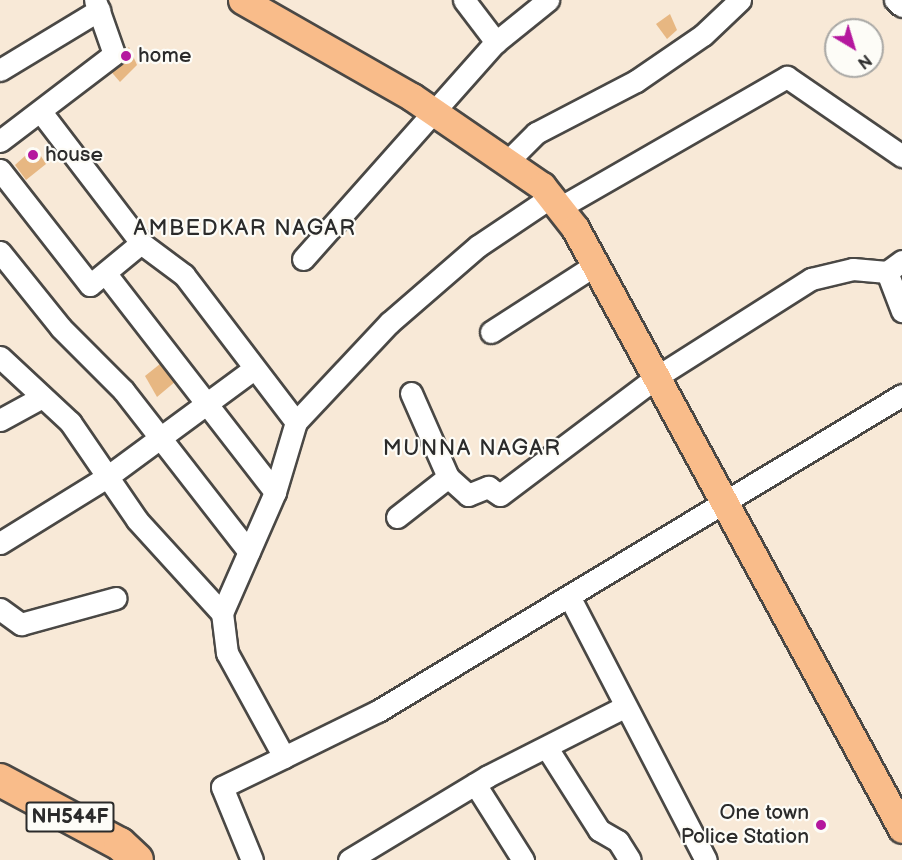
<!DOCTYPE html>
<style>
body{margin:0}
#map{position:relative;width:902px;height:860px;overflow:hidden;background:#f8e9d7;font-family:"Balsamiq Sans",sans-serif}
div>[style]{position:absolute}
.building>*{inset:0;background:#e7b782}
.roads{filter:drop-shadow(2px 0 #4a4845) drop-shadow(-2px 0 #4a4845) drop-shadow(0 2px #4a4845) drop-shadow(0 -2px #4a4845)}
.minor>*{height:21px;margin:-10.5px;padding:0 10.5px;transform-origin:10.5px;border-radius:10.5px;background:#fff}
.major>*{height:27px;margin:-13.5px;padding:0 13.5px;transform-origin:13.5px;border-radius:13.5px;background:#f9bc8a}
.highway>*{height:32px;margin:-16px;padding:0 16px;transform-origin:16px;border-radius:16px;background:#f9bc8a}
.dots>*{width:16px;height:16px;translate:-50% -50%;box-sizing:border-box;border:3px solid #fdfcf7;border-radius:50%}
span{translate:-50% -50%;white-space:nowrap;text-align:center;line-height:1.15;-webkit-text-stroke:4.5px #fdfcf7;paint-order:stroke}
.shield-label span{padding:2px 4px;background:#fdfcf7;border:2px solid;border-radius:4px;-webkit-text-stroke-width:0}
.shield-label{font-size:20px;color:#2b2b2b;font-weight:700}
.poi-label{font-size:21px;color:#2b2b2b}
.left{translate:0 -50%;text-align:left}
.right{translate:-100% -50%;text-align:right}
.neighbourhood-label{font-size:22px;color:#2b2b2b;letter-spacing:1.5px}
.north{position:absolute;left:824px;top:18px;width:60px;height:60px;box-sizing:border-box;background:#fdfcf7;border:2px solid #a9a8a5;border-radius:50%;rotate:142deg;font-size:16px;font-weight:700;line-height:24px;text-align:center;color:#2b2b2b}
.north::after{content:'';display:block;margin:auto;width:21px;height:27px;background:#b5179e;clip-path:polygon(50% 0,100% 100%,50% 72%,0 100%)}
</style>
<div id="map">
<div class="building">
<i style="clip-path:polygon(670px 14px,677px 30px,667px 39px,656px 24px)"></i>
<i style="clip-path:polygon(129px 47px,137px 65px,120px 82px,108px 68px)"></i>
<i style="clip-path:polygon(35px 147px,46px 164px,26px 180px,15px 165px)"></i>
<i style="clip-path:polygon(165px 360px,176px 381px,157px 397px,145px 376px)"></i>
</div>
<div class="roads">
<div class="minor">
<i style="left:464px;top:0;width:53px;rotate:52.7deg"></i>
<i style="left:895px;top:0;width:9px;rotate:41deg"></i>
<i style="left:0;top:70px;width:116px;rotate:-31.2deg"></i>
<i style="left:41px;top:112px;width:165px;rotate:52.6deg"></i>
<i style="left:0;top:141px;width:143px;rotate:-37.3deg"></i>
<i style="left:114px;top:54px;width:57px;rotate:-109.4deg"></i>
<i style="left:507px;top:162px;width:41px;rotate:-45deg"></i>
<i style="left:536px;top:133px;width:113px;rotate:-27.5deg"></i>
<i style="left:636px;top:81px;width:81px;rotate:-34.5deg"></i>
<i style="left:703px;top:35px;width:51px;rotate:-43.4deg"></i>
<i style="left:0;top:170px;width:146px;rotate:52deg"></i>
<i style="left:90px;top:285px;width:66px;rotate:-39.5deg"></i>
<i style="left:141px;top:243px;width:54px;rotate:36.7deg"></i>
<i style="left:184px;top:275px;width:185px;rotate:52.7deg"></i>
<i style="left:559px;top:208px;width:263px;rotate:-29.9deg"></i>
<i style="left:787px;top:77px;width:140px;rotate:34.5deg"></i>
<i style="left:0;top:252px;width:97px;rotate:51.2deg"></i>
<i style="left:61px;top:328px;width:88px;rotate:45deg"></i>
<i style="left:123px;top:390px;width:205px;rotate:52.1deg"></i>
<i style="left:303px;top:259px;width:290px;rotate:-48.4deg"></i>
<i style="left:496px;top:42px;width:67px;rotate:-38.9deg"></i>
<i style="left:902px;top:261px;width:19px;rotate:144deg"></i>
<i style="left:887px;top:272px;width:42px;rotate:69deg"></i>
<i style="left:106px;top:274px;width:276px;rotate:52.2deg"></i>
<i style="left:491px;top:332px;width:124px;rotate:-32.8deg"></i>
<i style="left:0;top:357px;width:96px;rotate:42.9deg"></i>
<i style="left:70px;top:422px;width:119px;rotate:55.6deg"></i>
<i style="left:137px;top:520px;width:126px;rotate:47.6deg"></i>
<i style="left:411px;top:393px;width:92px;rotate:66.2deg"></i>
<i style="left:0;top:420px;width:48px;rotate:-28.7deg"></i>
<i style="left:397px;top:517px;width:65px;rotate:-38.1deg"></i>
<i style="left:448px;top:477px;width:27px;rotate:42deg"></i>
<i style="left:468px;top:495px;width:22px;rotate:-22deg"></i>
<i style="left:488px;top:487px;width:14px;rotate:34deg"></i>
<i style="left:500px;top:495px;width:194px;rotate:-37deg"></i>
<i style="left:655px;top:378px;width:185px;rotate:-32.4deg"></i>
<i style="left:811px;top:279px;width:43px;rotate:-13.4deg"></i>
<i style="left:853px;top:269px;width:34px;rotate:5deg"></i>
<i style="left:0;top:543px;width:126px;rotate:-31.7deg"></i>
<i style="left:107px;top:477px;width:180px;rotate:-36.4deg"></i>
<i style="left:569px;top:596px;width:297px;rotate:62.6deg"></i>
<i style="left:0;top:609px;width:26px;rotate:36deg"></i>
<i style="left:21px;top:624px;width:98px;rotate:-15.3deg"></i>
<i style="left:547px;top:748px;width:97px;rotate:57.6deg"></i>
<i style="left:599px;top:830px;width:22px;rotate:30deg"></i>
<i style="left:618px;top:841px;width:22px;rotate:58deg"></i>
<i style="left:284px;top:757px;width:105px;rotate:-26.1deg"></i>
<i style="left:378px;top:711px;width:612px;rotate:-31.09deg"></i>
<i style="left:475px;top:784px;width:90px;rotate:57.7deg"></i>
<i style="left:252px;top:860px;width:79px;rotate:-112.3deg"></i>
<i style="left:222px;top:787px;width:69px;rotate:-25.8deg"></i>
<i style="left:284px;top:757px;width:119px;rotate:-118.7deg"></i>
<i style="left:227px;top:653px;width:40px;rotate:-97.1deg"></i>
<i style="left:222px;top:613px;width:132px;rotate:-66.3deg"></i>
<i style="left:275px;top:492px;width:73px;rotate:-73.3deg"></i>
<i style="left:296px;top:422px;width:136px;rotate:-46.8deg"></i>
<i style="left:389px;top:323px;width:118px;rotate:-40.9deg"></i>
<i style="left:478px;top:246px;width:88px;rotate:-33.9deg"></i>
<i style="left:349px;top:860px;width:162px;rotate:-31.1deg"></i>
<i style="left:488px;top:776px;width:153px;rotate:-26.9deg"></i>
</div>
<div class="major">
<i style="left:242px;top:0;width:196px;rotate:29.7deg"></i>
<i style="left:412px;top:97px;width:158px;rotate:34.4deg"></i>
<i style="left:542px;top:186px;width:53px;rotate:51.8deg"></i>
<i style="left:575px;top:228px;width:684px;rotate:61.45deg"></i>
</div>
<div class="highway">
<i style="left:0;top:780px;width:136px;rotate:28.1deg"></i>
<i style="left:120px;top:844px;width:23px;rotate:43deg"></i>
</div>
</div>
<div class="dots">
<i style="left:126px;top:56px;background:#b5179e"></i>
<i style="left:33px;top:155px;background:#b5179e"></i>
<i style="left:821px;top:825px;background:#b5179e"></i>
</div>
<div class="shield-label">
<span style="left:70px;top:817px">NH544F</span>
</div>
<div class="poi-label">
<span class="left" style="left:138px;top:56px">home</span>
<span class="left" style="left:45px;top:155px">house</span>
<span class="right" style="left:809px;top:825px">One town<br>Police Station</span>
</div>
<div class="neighbourhood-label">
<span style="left:245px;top:229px">AMBEDKAR NAGAR</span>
<span style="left:472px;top:449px">MUNNA NAGAR</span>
</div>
<div class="north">N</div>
</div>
